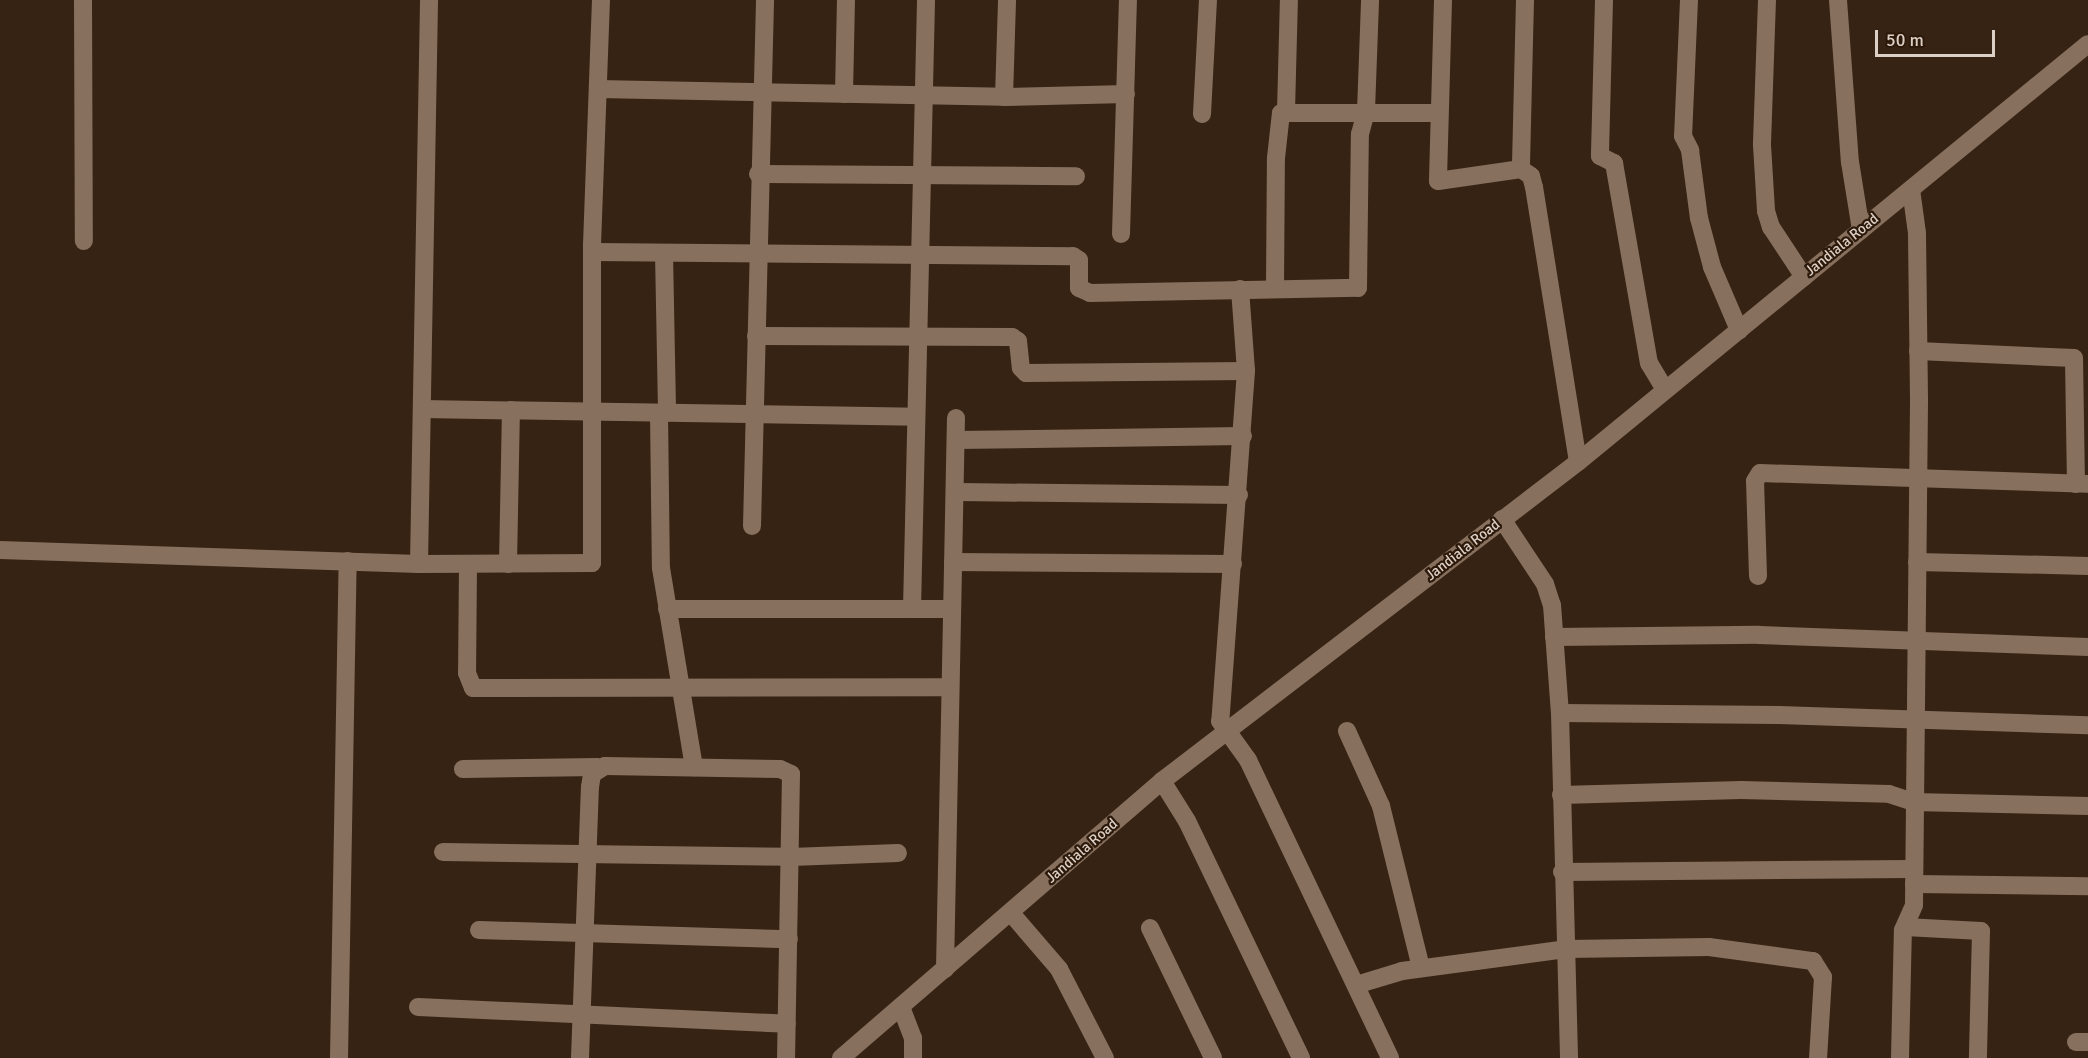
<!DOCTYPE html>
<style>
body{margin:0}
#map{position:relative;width:2088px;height:1058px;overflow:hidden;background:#372313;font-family:Signika,sans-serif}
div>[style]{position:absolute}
.minor>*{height:18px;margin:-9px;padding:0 9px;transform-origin:9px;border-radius:9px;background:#87705e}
span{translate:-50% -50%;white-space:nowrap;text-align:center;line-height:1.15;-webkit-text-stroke:4.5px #2c190a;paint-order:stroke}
.street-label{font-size:15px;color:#dccfc5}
.scale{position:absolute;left:1875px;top:30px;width:120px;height:27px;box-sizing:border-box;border:3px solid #dccfc5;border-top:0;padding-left:8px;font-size:18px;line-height:21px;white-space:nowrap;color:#dccfc5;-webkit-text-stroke:4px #2c190a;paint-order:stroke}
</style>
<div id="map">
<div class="minor">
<i style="left:83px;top:0;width:241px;rotate:89.8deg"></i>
<i style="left:1443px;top:0;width:181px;rotate:91.6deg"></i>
<i style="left:1438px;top:181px;width:84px;rotate:-8.2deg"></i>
<i style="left:1525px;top:0;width:169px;rotate:91.4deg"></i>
<i style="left:1521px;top:169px;width:12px;rotate:35deg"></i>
<i style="left:1531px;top:176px;width:11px;rotate:75deg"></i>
<i style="left:1534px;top:187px;width:278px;rotate:80.9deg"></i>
<i style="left:1604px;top:0;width:156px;rotate:91.5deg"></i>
<i style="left:1600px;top:156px;width:16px;rotate:27deg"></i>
<i style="left:1614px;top:163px;width:203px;rotate:80.1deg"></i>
<i style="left:1649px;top:363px;width:31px;rotate:59deg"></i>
<i style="left:1689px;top:0;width:136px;rotate:92.5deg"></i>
<i style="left:1683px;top:136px;width:16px;rotate:63deg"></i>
<i style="left:1690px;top:150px;width:69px;rotate:82.5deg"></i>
<i style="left:1699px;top:218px;width:51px;rotate:75.1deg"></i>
<i style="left:1712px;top:267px;width:69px;rotate:66.8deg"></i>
<i style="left:1767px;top:0;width:145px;rotate:92deg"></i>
<i style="left:1762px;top:145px;width:66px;rotate:86.5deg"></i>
<i style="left:1766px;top:211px;width:17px;rotate:73deg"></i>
<i style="left:1771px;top:227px;width:60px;rotate:56.6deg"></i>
<i style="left:1838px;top:0;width:162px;rotate:85.8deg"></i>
<i style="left:1850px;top:162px;width:69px;rotate:80.8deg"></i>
<i style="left:598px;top:89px;width:406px;rotate:1.1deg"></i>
<i style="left:1004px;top:97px;width:122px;rotate:-1.4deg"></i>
<i style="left:844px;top:94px;width:94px;rotate:-88.8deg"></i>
<i style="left:1004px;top:97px;width:97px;rotate:-88.2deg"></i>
<i style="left:1286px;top:111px;width:111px;rotate:-88.5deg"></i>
<i style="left:1202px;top:114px;width:114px;rotate:-87deg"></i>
<i style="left:758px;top:174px;width:318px;rotate:0.4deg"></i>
<i style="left:1121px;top:234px;width:234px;rotate:-88.3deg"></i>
<i style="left:593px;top:252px;width:480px;rotate:0.5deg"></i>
<i style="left:1073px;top:256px;width:7px;rotate:34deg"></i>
<i style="left:1079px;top:260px;width:28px;rotate:90deg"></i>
<i style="left:1079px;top:288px;width:12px;rotate:24deg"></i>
<i style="left:1090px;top:293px;width:268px;rotate:-1.1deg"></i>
<i style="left:1358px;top:288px;width:154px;rotate:-89.3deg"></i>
<i style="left:1360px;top:134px;width:24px;rotate:-75deg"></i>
<i style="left:1366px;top:111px;width:111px;rotate:-87.9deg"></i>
<i style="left:664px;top:253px;width:160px;rotate:88.9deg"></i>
<i style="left:1275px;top:288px;width:130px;rotate:-89.6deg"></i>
<i style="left:1276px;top:158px;width:45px;rotate:-83.7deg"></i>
<i style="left:1281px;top:113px;width:157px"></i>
<i style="left:1240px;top:289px;width:82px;rotate:85.8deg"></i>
<i style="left:1246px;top:371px;width:351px;rotate:94.2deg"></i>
<i style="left:1220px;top:721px;width:48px;rotate:54.3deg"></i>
<i style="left:1248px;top:760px;width:330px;rotate:64.5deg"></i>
<i style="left:756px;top:336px;width:256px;rotate:0.2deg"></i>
<i style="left:1012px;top:337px;width:7px;rotate:34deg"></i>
<i style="left:1018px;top:341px;width:27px;rotate:84deg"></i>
<i style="left:1021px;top:368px;width:7px;rotate:45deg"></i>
<i style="left:1026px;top:373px;width:220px;rotate:-0.5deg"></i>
<i style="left:1918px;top:351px;width:156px;rotate:2.6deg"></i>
<i style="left:2074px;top:358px;width:126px;rotate:89.1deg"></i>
<i style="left:422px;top:409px;width:494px;rotate:0.9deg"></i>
<i style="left:659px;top:413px;width:155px;rotate:89.3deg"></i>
<i style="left:661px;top:568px;width:202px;rotate:80.6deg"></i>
<i style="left:956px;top:440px;width:287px;rotate:-0.8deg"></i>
<i style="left:957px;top:492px;width:282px;rotate:0.6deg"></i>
<i style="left:1502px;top:519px;width:78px;rotate:56.5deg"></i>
<i style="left:1545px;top:584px;width:22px;rotate:72deg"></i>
<i style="left:1552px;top:605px;width:108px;rotate:85.8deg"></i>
<i style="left:1560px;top:713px;width:345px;rotate:88.5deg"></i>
<i style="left:752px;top:526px;width:526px;rotate:-88.58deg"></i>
<i style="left:0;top:550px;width:419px;rotate:1.9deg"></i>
<i style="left:419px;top:564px;width:173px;rotate:-0.3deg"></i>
<i style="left:592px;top:563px;width:318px;rotate:-90deg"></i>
<i style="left:592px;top:245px;width:245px;rotate:-87.9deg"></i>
<i style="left:953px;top:562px;width:280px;rotate:0.4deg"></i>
<i style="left:1917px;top:562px;width:171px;rotate:1.3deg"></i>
<i style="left:419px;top:564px;width:564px;rotate:-88.98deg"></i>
<i style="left:468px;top:564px;width:109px;rotate:90.5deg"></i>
<i style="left:467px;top:673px;width:16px;rotate:68deg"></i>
<i style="left:473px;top:688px;width:477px;rotate:-0.1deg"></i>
<i style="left:508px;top:564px;width:154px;rotate:-88.9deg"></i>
<i style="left:1758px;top:576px;width:95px;rotate:-91.8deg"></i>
<i style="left:1755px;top:481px;width:9px;rotate:-58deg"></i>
<i style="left:1760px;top:473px;width:328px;rotate:1.9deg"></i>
<i style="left:667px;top:609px;width:285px"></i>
<i style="left:912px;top:609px;width:609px;rotate:-88.68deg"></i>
<i style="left:1554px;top:637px;width:205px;rotate:-0.6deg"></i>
<i style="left:1759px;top:635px;width:329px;rotate:2.1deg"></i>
<i style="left:1560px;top:713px;width:219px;rotate:0.5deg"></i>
<i style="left:1779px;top:715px;width:309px;rotate:1.9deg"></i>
<i style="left:1347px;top:731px;width:82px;rotate:65.6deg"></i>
<i style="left:1381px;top:806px;width:167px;rotate:76.1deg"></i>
<i style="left:463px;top:769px;width:135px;rotate:-0.8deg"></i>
<i style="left:1162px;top:781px;width:47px;rotate:58deg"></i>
<i style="left:1187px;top:821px;width:263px;rotate:64.3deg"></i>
<i style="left:1561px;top:795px;width:180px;rotate:-1.6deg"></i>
<i style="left:1741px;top:790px;width:148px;rotate:1.5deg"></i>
<i style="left:1889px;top:794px;width:25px;rotate:18deg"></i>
<i style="left:1913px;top:802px;width:175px;rotate:1.3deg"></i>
<i style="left:443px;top:852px;width:348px;rotate:0.8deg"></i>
<i style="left:791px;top:857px;width:107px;rotate:-2.1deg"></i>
<i style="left:1562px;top:872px;width:351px;rotate:-0.5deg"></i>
<i style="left:1914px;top:884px;width:174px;rotate:0.7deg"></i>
<i style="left:1011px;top:913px;width:74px;rotate:49.4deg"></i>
<i style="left:1059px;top:969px;width:100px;rotate:62.7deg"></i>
<i style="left:1905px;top:927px;width:76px;rotate:3deg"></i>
<i style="left:1981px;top:931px;width:127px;rotate:91.4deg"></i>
<i style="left:1150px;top:928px;width:144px;rotate:64.1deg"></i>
<i style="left:479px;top:930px;width:310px;rotate:1.7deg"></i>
<i style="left:945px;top:969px;width:551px;rotate:-88.86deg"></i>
<i style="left:1356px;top:985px;width:48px;rotate:-16.9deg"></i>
<i style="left:1402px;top:971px;width:165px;rotate:-7.6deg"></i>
<i style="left:1566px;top:949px;width:143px;rotate:-0.8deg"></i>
<i style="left:1709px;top:947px;width:105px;rotate:7.7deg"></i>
<i style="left:1813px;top:961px;width:19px;rotate:58deg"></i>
<i style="left:1823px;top:977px;width:81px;rotate:93.5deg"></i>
<i style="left:418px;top:1007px;width:369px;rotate:2.6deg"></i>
<i style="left:901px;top:1007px;width:33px;rotate:69deg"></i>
<i style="left:913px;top:1038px;width:20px;rotate:90deg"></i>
<i style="left:2076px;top:1042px;width:12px"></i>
<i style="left:339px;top:1058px;width:497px;rotate:-89deg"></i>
<i style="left:580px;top:1058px;width:271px;rotate:-87.9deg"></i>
<i style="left:590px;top:787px;width:13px;rotate:-81deg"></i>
<i style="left:592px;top:774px;width:15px;rotate:-32deg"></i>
<i style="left:605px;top:766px;width:175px;rotate:1deg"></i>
<i style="left:780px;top:769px;width:12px;rotate:24deg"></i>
<i style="left:791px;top:774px;width:284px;rotate:91deg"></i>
<i style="left:841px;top:1058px;width:424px;rotate:-40.8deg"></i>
<i style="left:1162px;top:781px;width:524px;rotate:-37.48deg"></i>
<i style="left:1578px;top:462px;width:659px;rotate:-39.34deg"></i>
<i style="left:1900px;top:1058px;width:128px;rotate:-88.7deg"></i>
<i style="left:1903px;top:930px;width:27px;rotate:-66deg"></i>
<i style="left:1914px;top:905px;width:507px;rotate:-89.43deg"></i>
<i style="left:1919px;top:398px;width:165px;rotate:-90.7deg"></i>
<i style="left:1917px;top:233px;width:44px;rotate:-97.8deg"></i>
</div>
<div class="street-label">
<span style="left:1842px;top:245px;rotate:-39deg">Jandiala Road</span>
<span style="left:1463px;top:550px;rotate:-38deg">Jandiala Road</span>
<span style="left:1082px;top:851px;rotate:-41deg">Jandiala Road</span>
</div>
<div class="scale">50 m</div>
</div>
